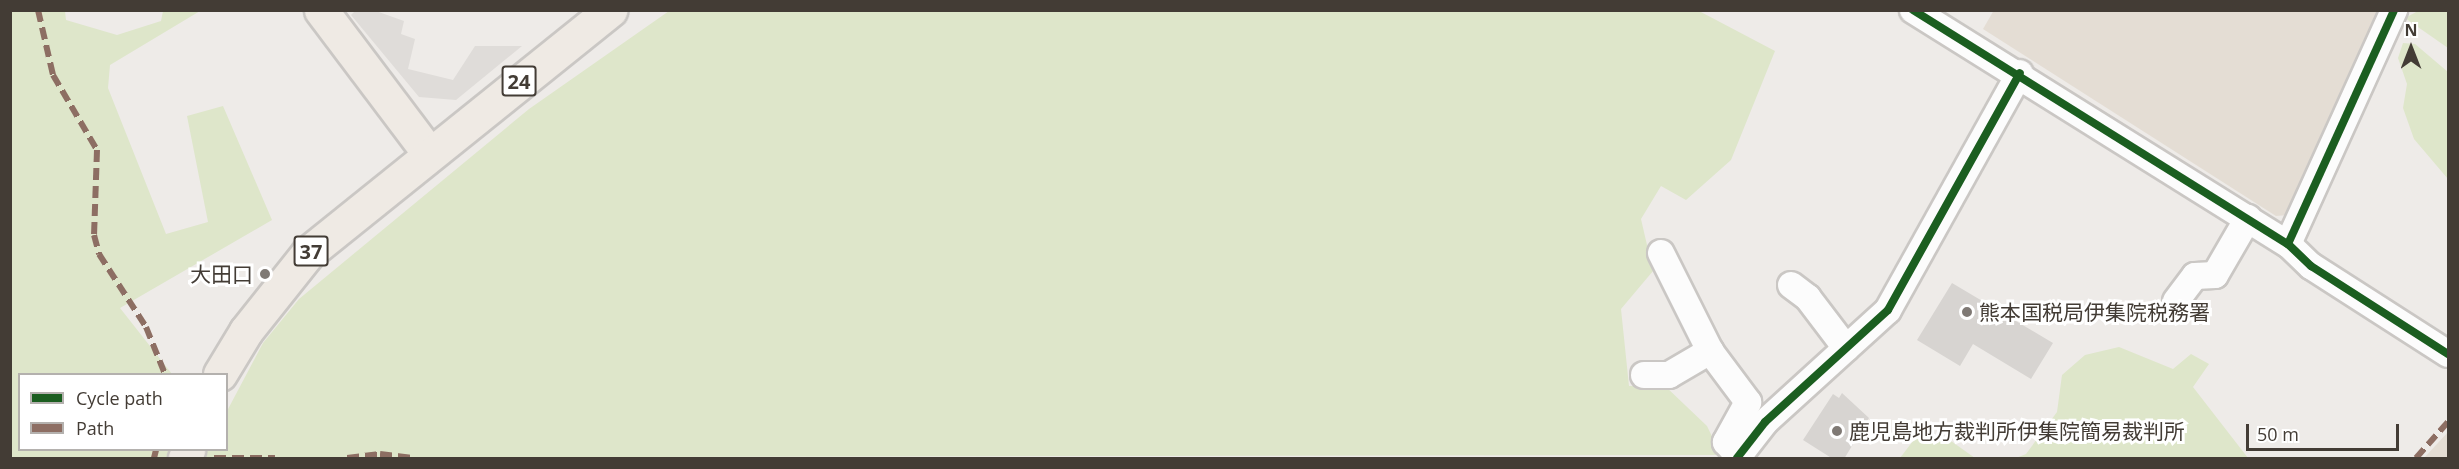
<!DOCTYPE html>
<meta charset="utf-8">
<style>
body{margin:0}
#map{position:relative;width:2459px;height:469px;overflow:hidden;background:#eeebe8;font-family:"Open Sans","Noto Sans JP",sans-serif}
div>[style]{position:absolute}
.education>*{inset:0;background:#e4ddd4}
.green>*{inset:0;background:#dee6ca}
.parking>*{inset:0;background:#dfdcd9}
.building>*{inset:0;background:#d7d4d1}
.roads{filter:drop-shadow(2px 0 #cac7c4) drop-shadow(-2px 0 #cac7c4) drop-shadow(0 2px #cac7c4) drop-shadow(0 -2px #cac7c4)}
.minor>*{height:26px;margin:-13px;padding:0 13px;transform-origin:13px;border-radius:13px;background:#fcfcfc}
.major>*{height:33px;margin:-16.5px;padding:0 16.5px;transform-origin:16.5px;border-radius:16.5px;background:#efeae4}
.quiet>*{height:6px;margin-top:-3px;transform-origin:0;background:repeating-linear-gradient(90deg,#8d6e63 0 12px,transparent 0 18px)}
.cycleway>*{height:8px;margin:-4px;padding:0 4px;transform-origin:4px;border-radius:4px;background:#1b5e20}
.dots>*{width:16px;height:16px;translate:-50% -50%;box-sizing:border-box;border:3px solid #fff;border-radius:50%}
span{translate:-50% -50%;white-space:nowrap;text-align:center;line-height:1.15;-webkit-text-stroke:6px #fff;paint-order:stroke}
.shield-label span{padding:2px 4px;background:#fff;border:2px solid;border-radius:4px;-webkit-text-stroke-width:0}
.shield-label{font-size:20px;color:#433c35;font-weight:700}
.poi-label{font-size:21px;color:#433c35}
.right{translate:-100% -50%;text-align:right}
.left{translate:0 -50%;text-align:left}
.frame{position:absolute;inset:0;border:12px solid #433c35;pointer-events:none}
.legend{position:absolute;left:18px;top:373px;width:210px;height:78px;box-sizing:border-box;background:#fff;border:2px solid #b4b1ae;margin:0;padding:8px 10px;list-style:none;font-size:18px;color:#433c35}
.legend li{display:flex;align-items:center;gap:12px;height:30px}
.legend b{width:30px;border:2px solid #b4b1ae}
.north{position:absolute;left:2381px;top:18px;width:60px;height:60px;-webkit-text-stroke:4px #fff;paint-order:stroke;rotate:0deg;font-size:16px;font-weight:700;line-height:24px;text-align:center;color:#433c35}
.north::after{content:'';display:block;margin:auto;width:21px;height:27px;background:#433c35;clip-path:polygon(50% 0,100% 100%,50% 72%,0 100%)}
.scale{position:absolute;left:2246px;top:424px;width:153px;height:27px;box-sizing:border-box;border:3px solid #433c35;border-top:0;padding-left:8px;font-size:18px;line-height:21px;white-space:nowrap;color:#433c35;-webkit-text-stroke:4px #fff;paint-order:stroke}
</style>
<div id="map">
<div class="education">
<i style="clip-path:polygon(1994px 10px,2380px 11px,2288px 215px,2276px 216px,1983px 29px)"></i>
<i style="clip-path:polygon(2448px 432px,2448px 458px,2424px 458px)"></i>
</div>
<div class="green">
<i style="clip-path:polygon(10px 11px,65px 11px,66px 20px,117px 35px,161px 21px,163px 11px,200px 11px,110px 65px,108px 88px,166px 234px,208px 222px,187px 116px,223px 106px,272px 220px,120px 308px,172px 374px,20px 374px,20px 450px,226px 450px,227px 411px,263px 343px,299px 299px,529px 109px,669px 11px,1699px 11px,1775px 51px,1731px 160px,1686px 200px,1661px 186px,1641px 219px,1653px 271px,1621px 309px,1629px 386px,1664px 385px,1707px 426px,1721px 455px,11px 458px)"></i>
<i style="clip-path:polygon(2418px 11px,2448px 11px,2448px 48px,2405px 18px)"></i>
<i style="clip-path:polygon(2403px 43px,2415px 44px,2448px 72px,2448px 179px,2414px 139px,2403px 108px,2407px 84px,2398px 58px)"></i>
<i style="clip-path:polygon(2119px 347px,2173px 369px,2191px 354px,2209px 364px,2193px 387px,2248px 458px,2016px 458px,2026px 454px,2057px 412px,2062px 375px,2085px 355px)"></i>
<i style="clip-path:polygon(1916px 437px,1951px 441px,1975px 458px,1900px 458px)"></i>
</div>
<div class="parking">
<i style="clip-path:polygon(355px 11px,376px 11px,404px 21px,401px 34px,415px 39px,408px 69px,453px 80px,475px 46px,522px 46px,456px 100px,419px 97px,351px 15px)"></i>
</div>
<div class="building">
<i style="clip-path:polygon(1952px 283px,2053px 343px,2031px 379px,1973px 344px,1960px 366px,1917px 340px)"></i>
<i style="clip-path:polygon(1842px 393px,1869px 418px,1844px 459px,1833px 459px,1803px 440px,1833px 394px,1839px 398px)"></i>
</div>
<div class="roads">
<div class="minor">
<i style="left:1913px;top:10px;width:442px;rotate:32deg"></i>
<i style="left:2288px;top:244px;width:32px;rotate:44deg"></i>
<i style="left:2311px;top:266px;width:163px;rotate:32.7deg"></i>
<i style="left:2288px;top:244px;width:257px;rotate:-65.6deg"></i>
<i style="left:1661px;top:253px;width:110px;rotate:63.4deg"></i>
<i style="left:1710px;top:351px;width:64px;rotate:53.3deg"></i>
<i style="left:1748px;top:402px;width:46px;rotate:118.8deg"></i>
<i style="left:1726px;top:442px;width:18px;rotate:49deg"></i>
<i style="left:1791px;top:285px;width:21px;rotate:37deg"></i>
<i style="left:1808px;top:298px;width:63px;rotate:52.8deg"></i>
<i style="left:2176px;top:301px;width:31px;rotate:-53deg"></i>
<i style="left:2195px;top:276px;width:20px;rotate:-3deg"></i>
<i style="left:2215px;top:275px;width:66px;rotate:-59.9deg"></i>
<i style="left:1644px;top:375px;width:25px"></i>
<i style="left:1669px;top:375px;width:48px;rotate:-30.3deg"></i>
<i style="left:1737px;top:458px;width:46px;rotate:-52.1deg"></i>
<i style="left:1765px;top:422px;width:166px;rotate:-42.3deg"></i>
<i style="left:1888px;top:310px;width:271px;rotate:-60.9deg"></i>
</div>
<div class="major">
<i style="left:321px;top:10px;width:178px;rotate:53deg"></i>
<i style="left:220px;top:374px;width:50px;rotate:-58.8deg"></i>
<i style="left:246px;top:331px;width:100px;rotate:-51.5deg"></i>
<i style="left:308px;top:253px;width:388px;rotate:-38.8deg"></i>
<i style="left:185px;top:458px;width:9px;rotate:-69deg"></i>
</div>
</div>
<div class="quiet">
<i style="left:38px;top:10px;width:67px;rotate:77deg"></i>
<i style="left:53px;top:75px;width:87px;rotate:59.6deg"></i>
<i style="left:97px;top:150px;width:85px;rotate:92deg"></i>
<i style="left:94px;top:235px;width:20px;rotate:75deg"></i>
<i style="left:99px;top:254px;width:87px;rotate:57.2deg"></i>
<i style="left:146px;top:327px;width:51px;rotate:68deg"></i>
<i style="left:154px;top:458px;width:8px;rotate:-76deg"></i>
<i style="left:214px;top:458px;width:61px"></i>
<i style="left:347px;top:458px;width:33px;rotate:-7deg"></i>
<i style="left:380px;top:454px;width:31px;rotate:7deg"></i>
<i style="left:2416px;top:458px;width:48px;rotate:-48.4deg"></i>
</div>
<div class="cycleway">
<i style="left:1913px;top:10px;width:442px;rotate:32deg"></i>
<i style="left:2288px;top:244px;width:32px;rotate:44deg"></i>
<i style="left:2311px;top:266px;width:163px;rotate:32.7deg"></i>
<i style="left:2288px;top:244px;width:257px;rotate:-65.6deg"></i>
<i style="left:1737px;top:458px;width:46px;rotate:-52.1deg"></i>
<i style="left:1765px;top:422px;width:166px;rotate:-42.3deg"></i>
<i style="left:1888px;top:310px;width:271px;rotate:-60.9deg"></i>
</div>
<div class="dots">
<i style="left:265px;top:274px;background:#7f7974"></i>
<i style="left:1967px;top:312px;background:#7f7974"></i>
<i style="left:1837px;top:431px;background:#7f7974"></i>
</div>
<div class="shield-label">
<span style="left:519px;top:81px">24</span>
<span style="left:311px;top:251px">37</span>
</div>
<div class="poi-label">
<span class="right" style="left:253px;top:274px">大田口</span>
<span class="left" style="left:1979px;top:312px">熊本国税局伊集院税務署</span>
<span class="left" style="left:1849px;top:431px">鹿児島地方裁判所伊集院簡易裁判所</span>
</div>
<div class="frame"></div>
<ul class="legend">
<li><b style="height:8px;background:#1b5e20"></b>Cycle path</li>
<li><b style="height:8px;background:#8d6e63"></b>Path</li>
</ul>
<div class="north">N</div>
<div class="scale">50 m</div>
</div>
